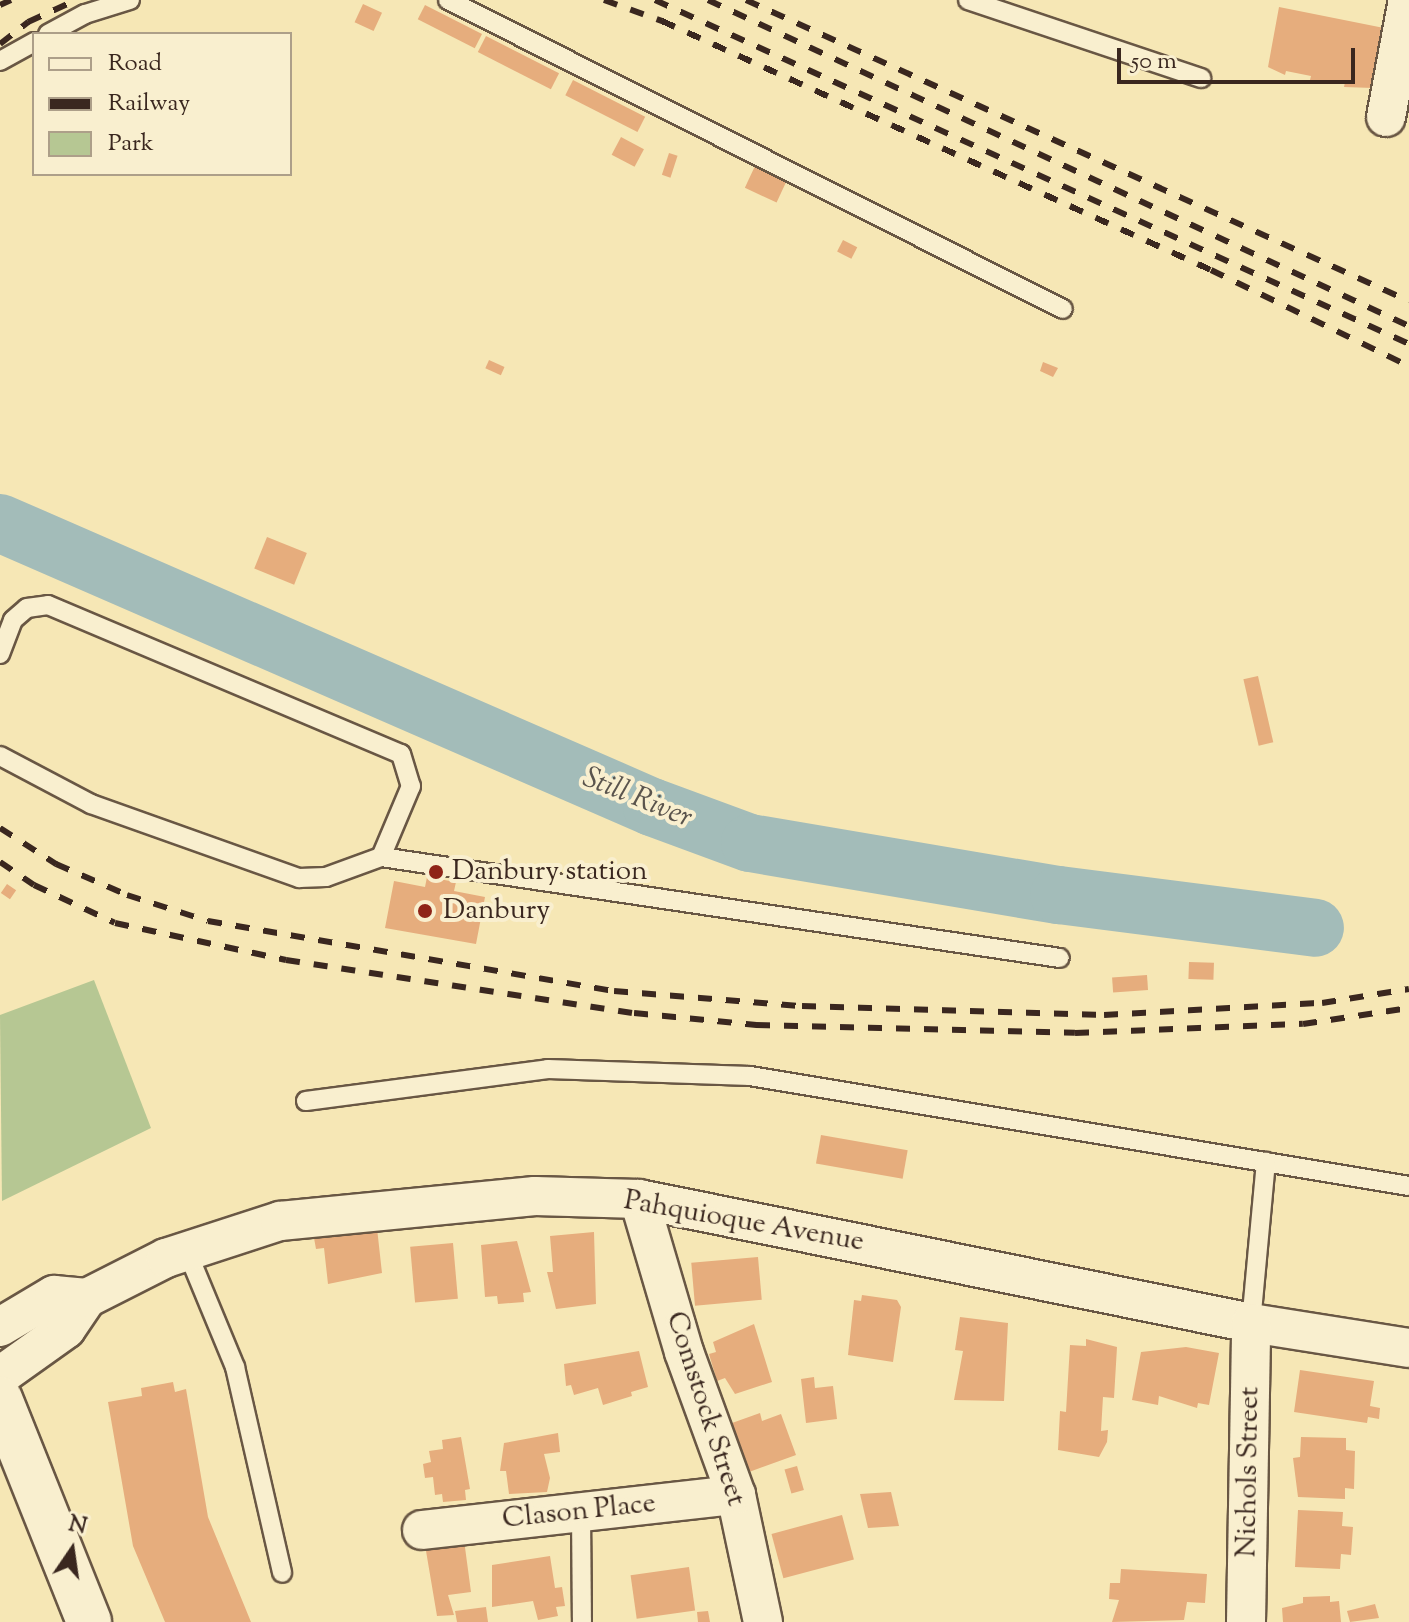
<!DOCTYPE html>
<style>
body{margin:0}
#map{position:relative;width:1409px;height:1622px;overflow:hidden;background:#f6e7b5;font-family:"Sorts Mill Goudy",serif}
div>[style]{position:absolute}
.green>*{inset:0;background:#b6c793}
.river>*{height:58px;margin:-29px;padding:0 29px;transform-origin:29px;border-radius:29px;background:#a3bcb9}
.building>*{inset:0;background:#e6ad7d;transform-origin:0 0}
.roads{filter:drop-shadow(2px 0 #695744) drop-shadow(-2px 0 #695744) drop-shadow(0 2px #695744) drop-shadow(0 -2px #695744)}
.service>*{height:18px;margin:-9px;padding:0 9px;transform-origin:9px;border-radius:9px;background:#f9efcf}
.minor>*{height:38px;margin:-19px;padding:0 19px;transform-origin:19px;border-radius:19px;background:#f9efcf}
.tertiary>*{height:44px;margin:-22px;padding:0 22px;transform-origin:22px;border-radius:22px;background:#f9efcf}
.rail>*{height:6px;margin-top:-3px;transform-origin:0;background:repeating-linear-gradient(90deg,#3a271f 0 14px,transparent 0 28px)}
.dots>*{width:22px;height:22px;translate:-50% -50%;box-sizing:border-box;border:4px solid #f9efcf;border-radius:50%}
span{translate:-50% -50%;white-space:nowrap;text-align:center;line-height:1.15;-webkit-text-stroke:8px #f9efcf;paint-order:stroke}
.poi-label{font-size:28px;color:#3a271f}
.left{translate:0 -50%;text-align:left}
.street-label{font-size:28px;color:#3a271f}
.water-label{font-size:30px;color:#5a544d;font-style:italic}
.legend{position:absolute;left:32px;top:32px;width:260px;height:144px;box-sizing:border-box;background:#f9efcf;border:2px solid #ad9f89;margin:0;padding:10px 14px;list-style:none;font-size:24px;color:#3a271f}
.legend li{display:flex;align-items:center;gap:16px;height:40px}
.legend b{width:40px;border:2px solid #ad9f89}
.north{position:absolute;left:32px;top:1510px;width:80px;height:80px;-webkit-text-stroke:6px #f9efcf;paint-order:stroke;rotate:13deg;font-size:22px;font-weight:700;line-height:32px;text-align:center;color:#3a271f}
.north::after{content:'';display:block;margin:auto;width:28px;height:36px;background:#3a271f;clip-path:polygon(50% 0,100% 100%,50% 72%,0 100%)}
.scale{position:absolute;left:1117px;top:48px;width:238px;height:36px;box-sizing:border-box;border:4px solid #3a271f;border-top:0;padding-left:10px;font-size:24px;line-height:28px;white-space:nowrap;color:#3a271f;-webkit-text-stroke:6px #f9efcf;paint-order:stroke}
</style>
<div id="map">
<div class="green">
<i style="clip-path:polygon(94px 980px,151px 1128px,2px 1201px,0 1015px)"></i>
</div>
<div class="river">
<i style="left:0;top:523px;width:711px;rotate:23.54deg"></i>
<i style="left:652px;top:807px;width:104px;rotate:20.2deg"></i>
<i style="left:750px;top:843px;width:313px;rotate:9.6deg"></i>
<i style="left:1059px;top:895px;width:258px;rotate:7.3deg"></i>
</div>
<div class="building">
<i style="left:363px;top:4px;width:21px;height:20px;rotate:25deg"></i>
<i style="left:425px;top:5px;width:64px;height:16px;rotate:27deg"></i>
<i style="clip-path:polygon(1279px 7px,1384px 28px,1373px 88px,1344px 87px,1345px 82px,1310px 80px,1311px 76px,1286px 71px,1285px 75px,1268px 67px)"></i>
<i style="left:486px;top:36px;width:82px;height:18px;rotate:27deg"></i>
<i style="left:573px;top:80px;width:81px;height:17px;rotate:27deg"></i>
<i style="left:621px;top:137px;width:26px;height:20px;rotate:28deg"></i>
<i style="left:669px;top:153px;width:9px;height:23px;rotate:18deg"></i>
<i style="left:755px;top:166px;width:35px;height:24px;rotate:25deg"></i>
<i style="left:843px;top:240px;width:16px;height:13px;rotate:27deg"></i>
<i style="left:489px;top:360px;width:17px;height:9px;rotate:24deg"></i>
<i style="clip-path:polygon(1043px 362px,1058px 368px,1053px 377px,1040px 371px)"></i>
<i style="left:267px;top:537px;width:43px;height:34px;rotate:22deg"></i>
<i style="left:1258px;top:676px;width:68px;height:15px;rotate:77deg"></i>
<i style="clip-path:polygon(427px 877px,456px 882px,454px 891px,485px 897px,476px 944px,385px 928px,394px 881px,425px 887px)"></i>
<i style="left:7px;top:884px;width:11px;height:11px;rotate:34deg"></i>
<i style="left:1189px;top:962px;width:25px;height:17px;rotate:2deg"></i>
<i style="left:1147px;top:975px;width:15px;height:35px;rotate:86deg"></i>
<i style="left:821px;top:1135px;width:88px;height:29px;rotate:10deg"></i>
<i style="clip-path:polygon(312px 1227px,377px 1228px,382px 1273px,328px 1284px,324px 1248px,316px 1249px)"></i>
<i style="clip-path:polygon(594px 1232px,596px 1304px,556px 1309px,547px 1272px,553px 1272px,550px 1236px)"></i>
<i style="clip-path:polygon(517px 1241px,531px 1292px,523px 1293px,524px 1302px,498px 1304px,497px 1296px,485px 1297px,481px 1245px)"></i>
<i style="left:453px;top:1243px;width:56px;height:43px;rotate:85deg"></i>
<i style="left:758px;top:1257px;width:43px;height:67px;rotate:85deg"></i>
<i style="clip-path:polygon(862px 1295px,897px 1300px,901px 1307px,893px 1362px,848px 1355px,854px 1300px,861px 1301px)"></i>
<i style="clip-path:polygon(960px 1317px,1008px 1323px,1004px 1401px,954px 1400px,963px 1351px,955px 1350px)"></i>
<i style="clip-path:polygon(754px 1324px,772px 1382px,735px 1394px,725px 1378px,717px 1381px,709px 1354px,716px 1352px,713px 1342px)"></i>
<i style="clip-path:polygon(1086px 1339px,1117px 1347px,1114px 1398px,1103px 1397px,1101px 1431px,1108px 1430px,1107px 1442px,1099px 1457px,1058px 1450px,1060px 1411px,1066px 1412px,1070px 1345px,1086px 1346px)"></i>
<i style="clip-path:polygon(1186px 1347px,1219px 1353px,1209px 1405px,1198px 1403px,1197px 1408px,1159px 1396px,1158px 1405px,1132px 1400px,1141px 1352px)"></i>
<i style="clip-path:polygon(639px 1351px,648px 1387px,631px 1392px,632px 1396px,603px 1405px,598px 1388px,574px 1395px,571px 1385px,566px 1386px,564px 1364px)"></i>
<i style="clip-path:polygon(1300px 1370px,1374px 1381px,1370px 1406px,1380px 1408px,1379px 1419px,1368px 1417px,1367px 1423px,1294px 1412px)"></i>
<i style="clip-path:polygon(814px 1377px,815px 1388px,833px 1386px,837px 1419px,806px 1423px,801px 1379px)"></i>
<i style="clip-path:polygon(173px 1382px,175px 1392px,186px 1389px,208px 1517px,251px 1622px,165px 1622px,133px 1546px,108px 1402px,142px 1396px,141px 1388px)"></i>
<i style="clip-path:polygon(760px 1413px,762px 1421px,781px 1414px,796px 1455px,749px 1472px,732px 1423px)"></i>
<i style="clip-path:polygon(558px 1433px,560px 1452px,544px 1454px,550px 1478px,547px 1492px,509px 1494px,506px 1471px,500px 1471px,504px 1443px)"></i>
<i style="clip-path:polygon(461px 1437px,470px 1489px,465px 1490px,466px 1500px,443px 1502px,442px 1494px,435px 1495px,433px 1477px,425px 1478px,423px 1464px,431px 1462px,429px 1451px,443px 1449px,442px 1440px)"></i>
<i style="clip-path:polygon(1301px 1437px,1346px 1438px,1346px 1450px,1355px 1451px,1354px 1489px,1345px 1488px,1345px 1499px,1298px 1497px,1293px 1458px,1300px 1457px)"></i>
<i style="left:797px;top:1466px;width:25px;height:13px;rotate:74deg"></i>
<i style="clip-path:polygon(891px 1492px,899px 1526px,868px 1528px,860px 1494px)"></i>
<i style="clip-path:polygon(1298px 1510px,1343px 1512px,1342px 1526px,1353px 1527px,1351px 1555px,1341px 1554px,1340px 1569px,1295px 1567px)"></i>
<i style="left:842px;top:1515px;width:46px;height:73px;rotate:75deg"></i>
<i style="clip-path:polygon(464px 1540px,471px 1592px,448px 1595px,454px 1615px,437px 1616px,425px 1545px)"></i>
<i style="clip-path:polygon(550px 1556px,555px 1588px,562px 1587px,565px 1606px,556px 1607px,558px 1616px,538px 1620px,533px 1601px,492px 1607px,492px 1565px)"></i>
<i style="left:689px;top:1567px;width:44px;height:59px;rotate:82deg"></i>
<i style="clip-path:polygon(1121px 1569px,1207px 1574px,1205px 1603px,1187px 1602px,1184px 1620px,1112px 1622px,1119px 1600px,1109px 1599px,1110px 1583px,1120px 1583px)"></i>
<i style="clip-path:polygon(1330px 1596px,1330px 1602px,1339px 1601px,1341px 1622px,1283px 1622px,1282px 1608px,1303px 1603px,1303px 1597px)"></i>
<i style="clip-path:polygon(1375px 1604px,1379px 1618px,1350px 1622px,1347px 1611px)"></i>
<i style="clip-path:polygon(486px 1607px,488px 1622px,457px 1622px,455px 1611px)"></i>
<i style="clip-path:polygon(708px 1611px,710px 1622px,698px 1622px,697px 1612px)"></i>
</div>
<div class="roads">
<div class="service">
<i style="left:448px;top:0;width:688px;rotate:26.68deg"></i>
<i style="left:968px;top:0;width:246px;rotate:18.5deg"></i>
<i style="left:48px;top:34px;width:42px;rotate:-28.4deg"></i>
<i style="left:85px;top:14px;width:47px;rotate:-17.3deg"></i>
<i style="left:0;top:61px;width:39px;rotate:-29deg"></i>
<i style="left:0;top:654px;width:36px;rotate:-69deg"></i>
<i style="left:13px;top:620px;width:18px;rotate:-41deg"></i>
<i style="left:27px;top:608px;width:21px;rotate:-8deg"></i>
<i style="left:48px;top:605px;width:383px;rotate:22.9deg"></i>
<i style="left:401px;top:754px;width:34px;rotate:73deg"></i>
<i style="left:411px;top:786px;width:77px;rotate:112.9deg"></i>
<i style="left:0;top:756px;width:103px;rotate:27.8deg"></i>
<i style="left:91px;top:804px;width:221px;rotate:19.6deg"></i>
<i style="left:299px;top:878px;width:27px;rotate:-2deg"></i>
<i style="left:326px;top:877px;width:59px;rotate:-20deg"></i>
<i style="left:381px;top:857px;width:686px;rotate:8.46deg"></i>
<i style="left:306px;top:1101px;width:244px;rotate:-7.5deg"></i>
<i style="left:548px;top:1069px;width:202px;rotate:2deg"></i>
<i style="left:750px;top:1076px;width:668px;rotate:9.48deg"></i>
<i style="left:187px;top:1251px;width:126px;rotate:67.5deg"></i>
<i style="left:235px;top:1367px;width:211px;rotate:77.1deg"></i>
<i style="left:1251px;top:1323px;width:162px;rotate:-84.7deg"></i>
<i style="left:581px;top:1513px;width:109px;rotate:89.5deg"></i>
</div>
<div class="minor">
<i style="left:1386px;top:117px;width:119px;rotate:-79.4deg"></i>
<i style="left:639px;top:1199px;width:159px;rotate:73.6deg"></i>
<i style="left:684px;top:1352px;width:152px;rotate:70deg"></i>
<i style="left:736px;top:1495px;width:130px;rotate:78deg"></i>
<i style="left:0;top:1327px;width:63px;rotate:-30.7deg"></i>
<i style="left:54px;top:1295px;width:33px;rotate:5deg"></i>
<i style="left:0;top:1376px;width:81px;rotate:-35.5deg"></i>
<i style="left:66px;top:1329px;width:37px;rotate:-56deg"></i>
<i style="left:87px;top:1298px;width:89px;rotate:-26.9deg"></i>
<i style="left:166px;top:1258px;width:120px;rotate:-18deg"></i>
<i style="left:280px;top:1221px;width:256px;rotate:-5.6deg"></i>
<i style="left:535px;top:1196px;width:104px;rotate:1.7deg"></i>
<i style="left:639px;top:1199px;width:624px;rotate:11.45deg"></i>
<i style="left:1251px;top:1323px;width:160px;rotate:9deg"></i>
<i style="left:422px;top:1530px;width:316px;rotate:-6.4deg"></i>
<i style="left:1246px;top:1622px;width:299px;rotate:-89deg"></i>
</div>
<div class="tertiary">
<i style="left:0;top:1399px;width:240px;rotate:68.2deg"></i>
</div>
</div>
<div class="rail">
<i style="left:604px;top:0;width:62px;rotate:19.9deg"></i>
<i style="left:662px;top:21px;width:603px;rotate:24.4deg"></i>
<i style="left:1211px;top:270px;width:220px;rotate:25.9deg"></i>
<i style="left:655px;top:0;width:829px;rotate:24.52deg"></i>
<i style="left:708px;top:0;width:773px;rotate:24.94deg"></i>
<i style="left:746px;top:0;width:728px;rotate:24.42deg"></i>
<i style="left:0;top:5px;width:12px;rotate:-24deg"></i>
<i style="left:0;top:44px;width:36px;rotate:-38deg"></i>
<i style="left:28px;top:22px;width:53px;rotate:-24.6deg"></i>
<i style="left:0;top:828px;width:67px;rotate:32.7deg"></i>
<i style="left:56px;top:864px;width:77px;rotate:23.6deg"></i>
<i style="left:127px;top:895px;width:85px;rotate:17.8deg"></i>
<i style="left:208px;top:921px;width:412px;rotate:9.8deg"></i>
<i style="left:614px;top:991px;width:189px;rotate:4.6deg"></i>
<i style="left:802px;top:1006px;width:302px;rotate:1.7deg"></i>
<i style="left:1104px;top:1015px;width:218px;rotate:-3.2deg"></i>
<i style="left:1322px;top:1003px;width:88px;rotate:-9.1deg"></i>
<i style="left:0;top:862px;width:41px;rotate:34.1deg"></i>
<i style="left:34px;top:885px;width:89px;rotate:25.1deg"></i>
<i style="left:115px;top:923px;width:175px;rotate:12.2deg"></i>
<i style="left:286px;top:960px;width:352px;rotate:8.7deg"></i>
<i style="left:634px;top:1013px;width:123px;rotate:5.6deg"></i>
<i style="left:756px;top:1025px;width:319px;rotate:1.4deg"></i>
<i style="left:1075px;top:1033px;width:228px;rotate:-2.3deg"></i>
<i style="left:1303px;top:1024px;width:107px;rotate:-8.6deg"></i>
</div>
<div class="dots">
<i style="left:436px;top:872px;background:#8f2418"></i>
<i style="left:425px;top:911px;background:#8f2418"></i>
</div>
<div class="poi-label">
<span class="left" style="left:452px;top:872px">Danbury station</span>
<span class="left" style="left:443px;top:911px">Danbury</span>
</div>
<div class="street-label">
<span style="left:744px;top:1222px;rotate:10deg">Pahquioque Avenue</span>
<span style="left:705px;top:1409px;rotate:72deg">Comstock Street</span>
<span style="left:1249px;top:1472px;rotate:-89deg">Nichols Street</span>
<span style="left:579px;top:1512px;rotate:-6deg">Clason Place</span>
</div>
<div class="water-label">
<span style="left:637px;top:799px;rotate:22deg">Still River</span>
</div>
<ul class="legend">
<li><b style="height:10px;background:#f9efcf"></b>Road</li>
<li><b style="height:10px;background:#3a271f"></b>Railway</li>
<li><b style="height:22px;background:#b6c793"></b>Park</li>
</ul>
<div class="north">N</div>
<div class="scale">50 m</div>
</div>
